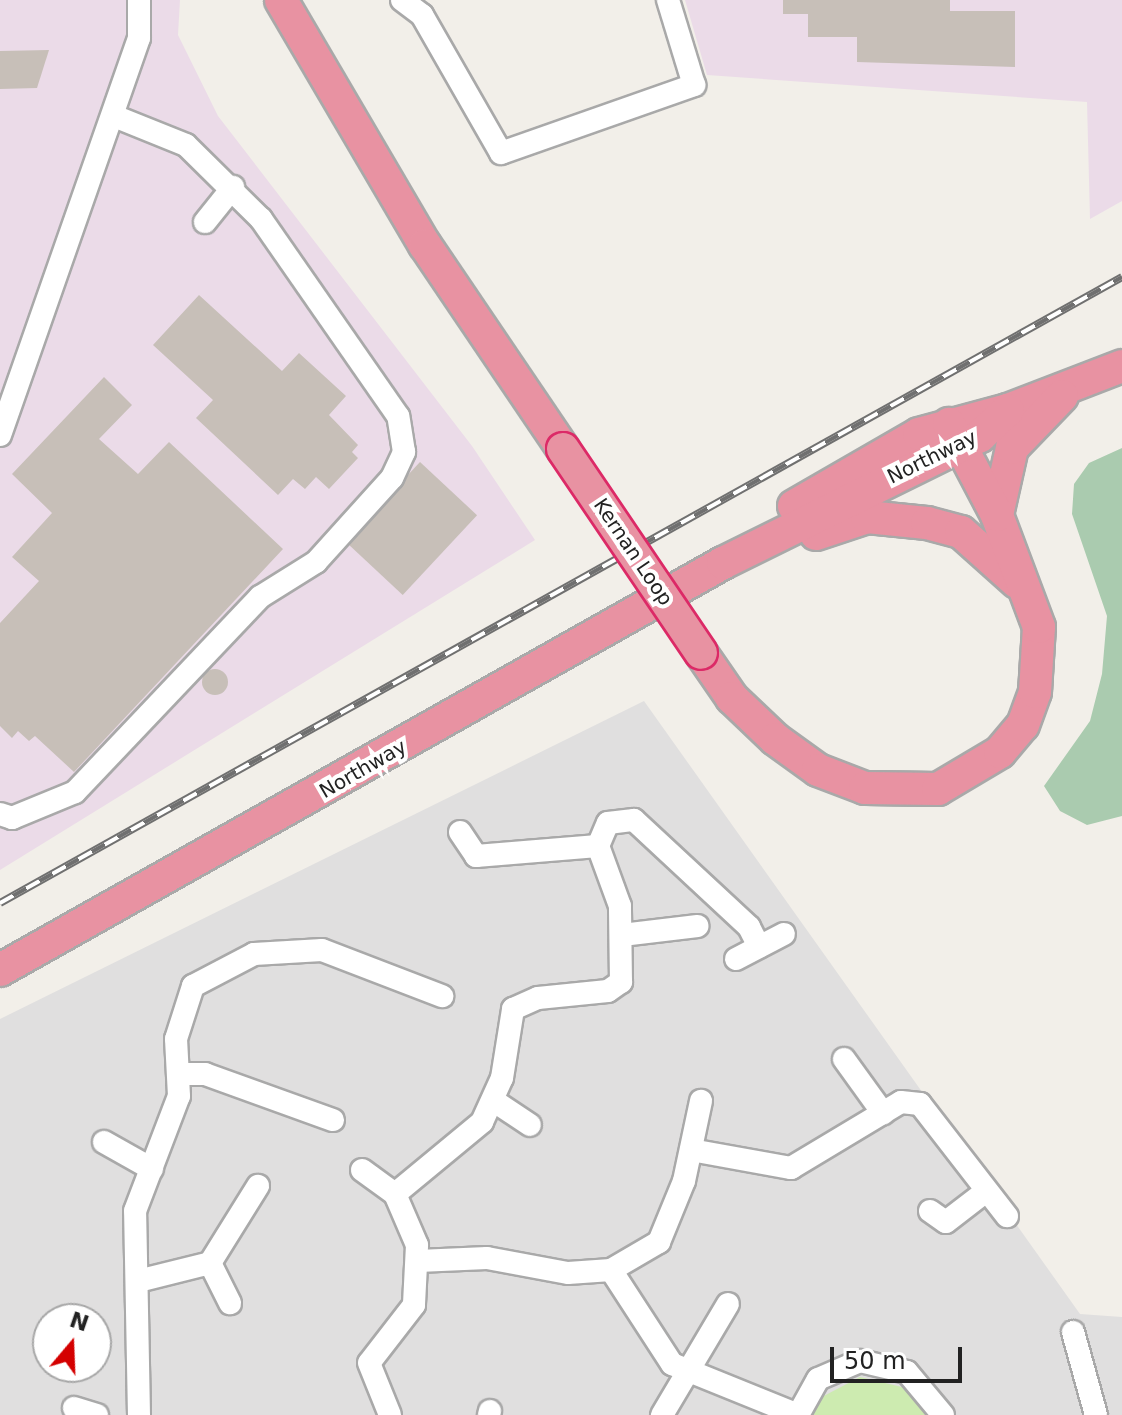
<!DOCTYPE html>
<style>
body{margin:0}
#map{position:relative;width:1122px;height:1415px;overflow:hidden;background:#f2efe9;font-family:"DejaVu Sans",sans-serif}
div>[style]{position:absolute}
.residential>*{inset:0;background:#e0dfdf}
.industrial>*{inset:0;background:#ebdbe8}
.grass>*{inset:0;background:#cdebb0}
.cemetery>*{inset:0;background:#aacbaf}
.building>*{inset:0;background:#c7bfb8;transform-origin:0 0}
.round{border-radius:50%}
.roads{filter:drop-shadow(2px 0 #a9a9a9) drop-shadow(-2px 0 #a9a9a9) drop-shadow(0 2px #a9a9a9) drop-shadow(0 -2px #a9a9a9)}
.minor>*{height:22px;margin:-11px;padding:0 11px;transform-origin:11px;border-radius:11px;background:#fff}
.highway>*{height:32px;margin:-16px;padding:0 16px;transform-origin:16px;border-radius:16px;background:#e892a2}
.rail>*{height:8px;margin-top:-4px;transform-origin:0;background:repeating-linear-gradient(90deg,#fff 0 15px,#707070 0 30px);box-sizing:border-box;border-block:2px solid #707070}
.bridges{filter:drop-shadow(2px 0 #dc2a67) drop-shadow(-2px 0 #dc2a67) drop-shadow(0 2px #dc2a67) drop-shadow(0 -2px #dc2a67)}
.highway-bridge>*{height:32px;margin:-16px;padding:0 16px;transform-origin:16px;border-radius:16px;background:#e892a2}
span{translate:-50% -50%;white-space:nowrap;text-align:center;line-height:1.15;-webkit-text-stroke:8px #fff;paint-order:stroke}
.street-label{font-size:20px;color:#222}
.north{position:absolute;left:32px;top:1303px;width:80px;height:80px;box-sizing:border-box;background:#fff;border:2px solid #a7a7a7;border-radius:50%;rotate:19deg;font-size:22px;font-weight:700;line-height:32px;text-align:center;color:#222}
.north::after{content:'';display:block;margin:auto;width:28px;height:36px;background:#d40000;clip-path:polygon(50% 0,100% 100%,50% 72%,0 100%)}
.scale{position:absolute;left:830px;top:1347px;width:132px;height:36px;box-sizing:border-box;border:4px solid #222;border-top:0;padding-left:10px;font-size:24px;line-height:28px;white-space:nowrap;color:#222;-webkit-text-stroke:6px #fff;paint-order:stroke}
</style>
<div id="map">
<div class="residential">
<i style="clip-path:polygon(evenodd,644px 701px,1080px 1314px,1122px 1317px,1122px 1415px,0 1415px,0 1019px,644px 701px,48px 1319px,96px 1319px,96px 1367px,48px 1367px,48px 1319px)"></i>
</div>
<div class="industrial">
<i style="clip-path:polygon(0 0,180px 0,178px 35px,218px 116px,472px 446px,535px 540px,0 870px)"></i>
<i style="clip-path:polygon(685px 0,1122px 0,1122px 201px,1090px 219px,1087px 102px,707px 75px)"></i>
</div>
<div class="grass">
<i style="clip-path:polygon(860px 1377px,906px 1388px,929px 1415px,812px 1415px,818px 1399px)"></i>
</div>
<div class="cemetery">
<i style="clip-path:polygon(1122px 448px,1122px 816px,1087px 825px,1060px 811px,1044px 786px,1090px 721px,1102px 674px,1107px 616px,1072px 514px,1074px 484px,1089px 463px)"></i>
</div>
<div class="building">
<i style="clip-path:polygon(783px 0,950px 0,950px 11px,1015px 11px,1015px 67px,857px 62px,857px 37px,808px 37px,808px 14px,783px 14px)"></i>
<i style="clip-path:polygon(49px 50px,37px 88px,0 89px,0 51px)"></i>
<i style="clip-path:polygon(199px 295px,282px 371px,299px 353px,346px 396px,329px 415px,358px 445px,352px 452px,358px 458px,329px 489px,316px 477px,305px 489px,293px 479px,278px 495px,196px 418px,213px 400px,153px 345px)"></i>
<i style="clip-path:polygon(104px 377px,132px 405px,99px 439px,138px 474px,169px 442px,283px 549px,74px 772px,35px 736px,29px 741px,18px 731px,12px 738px,0 726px,0 623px,39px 581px,12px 557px,52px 513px,12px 474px)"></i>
<i style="left:420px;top:462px;width:78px;height:109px;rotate:43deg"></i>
<i class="round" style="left:202px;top:669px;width:26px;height:26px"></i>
</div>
<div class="roads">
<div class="minor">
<i style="left:402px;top:0;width:25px;rotate:37deg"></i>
<i style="left:422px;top:15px;width:159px;rotate:60.2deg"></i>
<i style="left:501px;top:153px;width:205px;rotate:-19.4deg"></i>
<i style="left:694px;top:85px;width:89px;rotate:-107deg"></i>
<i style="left:205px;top:222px;width:45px;rotate:-51.3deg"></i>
<i style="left:0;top:435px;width:421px;rotate:-70.7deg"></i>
<i style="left:139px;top:38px;width:38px;rotate:-90deg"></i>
<i style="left:0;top:814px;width:13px;rotate:18deg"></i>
<i style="left:12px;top:818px;width:68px;rotate:-22.4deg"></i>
<i style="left:75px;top:792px;width:269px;rotate:-46.5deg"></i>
<i style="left:260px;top:597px;width:66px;rotate:-32deg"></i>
<i style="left:316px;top:562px;width:113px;rotate:-47.9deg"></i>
<i style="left:392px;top:478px;width:29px;rotate:-65deg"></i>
<i style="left:404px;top:452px;width:36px;rotate:-99deg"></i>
<i style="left:398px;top:416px;width:240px;rotate:-124.8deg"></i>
<i style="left:261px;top:219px;width:105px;rotate:-135.4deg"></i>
<i style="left:186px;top:145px;width:78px;rotate:-158.1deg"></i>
<i style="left:460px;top:832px;width:29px;rotate:56deg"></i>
<i style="left:476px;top:856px;width:122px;rotate:-4.7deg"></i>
<i style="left:622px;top:935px;width:76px;rotate:-6.8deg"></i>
<i style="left:736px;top:959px;width:54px;rotate:-27.5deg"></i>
<i style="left:844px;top:1059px;width:67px;rotate:54.2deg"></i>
<i style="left:182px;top:1074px;width:23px"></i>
<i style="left:205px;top:1074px;width:136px;rotate:19.8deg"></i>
<i style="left:494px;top:1101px;width:43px;rotate:33.7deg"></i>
<i style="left:104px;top:1142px;width:55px;rotate:29.4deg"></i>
<i style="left:691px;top:1150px;width:102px;rotate:10.2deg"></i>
<i style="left:791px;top:1168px;width:128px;rotate:-31deg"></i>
<i style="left:901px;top:1102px;width:19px;rotate:6deg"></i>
<i style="left:920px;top:1104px;width:142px;rotate:52.2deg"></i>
<i style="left:362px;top:1170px;width:41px;rotate:36deg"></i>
<i style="left:395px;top:1194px;width:56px;rotate:66.7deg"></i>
<i style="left:417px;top:1245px;width:60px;rotate:92.9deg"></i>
<i style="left:414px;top:1305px;width:73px;rotate:127.8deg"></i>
<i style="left:369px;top:1363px;width:56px;rotate:68deg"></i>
<i style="left:395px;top:1194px;width:113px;rotate:-39.6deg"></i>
<i style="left:482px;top:1122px;width:48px;rotate:-65.6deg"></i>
<i style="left:502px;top:1078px;width:70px;rotate:-80.9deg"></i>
<i style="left:513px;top:1009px;width:27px;rotate:-24deg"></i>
<i style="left:538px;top:998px;width:70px;rotate:-5.7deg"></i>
<i style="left:608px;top:991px;width:16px;rotate:-35deg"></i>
<i style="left:621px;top:982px;width:76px;rotate:-90.8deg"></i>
<i style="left:620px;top:906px;width:64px;rotate:-110.1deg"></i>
<i style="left:598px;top:846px;width:25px;rotate:-67deg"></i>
<i style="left:608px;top:823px;width:26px;rotate:-7deg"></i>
<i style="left:634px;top:820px;width:157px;rotate:42.9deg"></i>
<i style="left:749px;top:927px;width:22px;rotate:63deg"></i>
<i style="left:930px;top:1211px;width:19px;rotate:35deg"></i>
<i style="left:946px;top:1222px;width:49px;rotate:-37.6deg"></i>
<i style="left:418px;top:1261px;width:69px;rotate:-2.5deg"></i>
<i style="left:487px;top:1258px;width:82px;rotate:10.5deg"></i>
<i style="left:568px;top:1273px;width:43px;rotate:-4deg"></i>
<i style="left:611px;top:1270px;width:56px;rotate:-30.3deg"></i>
<i style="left:659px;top:1242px;width:66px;rotate:-67.7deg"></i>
<i style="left:684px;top:1181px;width:82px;rotate:-78deg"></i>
<i style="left:210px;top:1263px;width:45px;rotate:63.4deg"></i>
<i style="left:611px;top:1270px;width:112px;rotate:57deg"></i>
<i style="left:672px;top:1364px;width:136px;rotate:22deg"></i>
<i style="left:138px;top:1281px;width:74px;rotate:-14deg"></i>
<i style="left:210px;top:1263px;width:91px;rotate:-58.1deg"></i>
<i style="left:1073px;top:1332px;width:86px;rotate:74.5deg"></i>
<i style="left:74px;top:1408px;width:24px;rotate:17deg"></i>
<i style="left:139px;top:1415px;width:204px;rotate:-91.1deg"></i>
<i style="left:135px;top:1211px;width:123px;rotate:-69.1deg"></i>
<i style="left:179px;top:1096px;width:57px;rotate:-93deg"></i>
<i style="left:176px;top:1039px;width:56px;rotate:-72.2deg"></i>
<i style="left:193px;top:986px;width:69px;rotate:-27.7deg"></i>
<i style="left:254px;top:954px;width:68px;rotate:-3.4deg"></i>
<i style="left:322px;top:950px;width:129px;rotate:21deg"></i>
<i style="left:489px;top:1415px;width:4px;rotate:-76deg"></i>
<i style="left:662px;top:1415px;width:129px;rotate:-59.3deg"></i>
<i style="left:798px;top:1415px;width:41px;rotate:-60.9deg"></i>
<i style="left:818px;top:1379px;width:46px;rotate:-23.2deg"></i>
<i style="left:860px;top:1361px;width:48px;rotate:13.2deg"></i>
<i style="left:907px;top:1372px;width:56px;rotate:50.1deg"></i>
</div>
<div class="highway">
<i style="left:281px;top:0;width:284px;rotate:59.6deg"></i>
<i style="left:425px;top:245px;width:246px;rotate:55.9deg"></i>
<i style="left:794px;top:506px;width:144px;rotate:-29.9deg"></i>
<i style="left:919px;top:434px;width:92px;rotate:-15.1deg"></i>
<i style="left:1008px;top:410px;width:122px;rotate:-21.1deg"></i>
<i style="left:997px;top:515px;width:69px;rotate:-77.4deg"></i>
<i style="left:1012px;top:448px;width:72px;rotate:-46.1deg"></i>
<i style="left:816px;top:534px;width:54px;rotate:-18.4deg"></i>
<i style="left:867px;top:517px;width:60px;rotate:5.7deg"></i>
<i style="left:927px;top:523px;width:35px;rotate:15deg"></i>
<i style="left:961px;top:532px;width:75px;rotate:41.8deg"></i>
<i style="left:701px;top:653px;width:55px;rotate:55.4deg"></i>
<i style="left:732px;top:698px;width:59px;rotate:43.6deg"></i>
<i style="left:775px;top:739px;width:53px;rotate:35.8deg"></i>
<i style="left:818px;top:770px;width:50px;rotate:21deg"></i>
<i style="left:865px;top:788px;width:73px;rotate:0.8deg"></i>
<i style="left:938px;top:789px;width:72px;rotate:-30.8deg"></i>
<i style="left:1000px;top:752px;width:35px;rotate:-50deg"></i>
<i style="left:1023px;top:725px;width:35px;rotate:-70deg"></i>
<i style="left:1035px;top:692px;width:65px;rotate:-86.5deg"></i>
<i style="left:1039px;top:627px;width:120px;rotate:-110.6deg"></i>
<i style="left:997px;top:515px;width:103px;rotate:-117.8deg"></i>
<i style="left:0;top:970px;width:830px;rotate:-29.38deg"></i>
<i style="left:723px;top:563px;width:287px;rotate:-26.3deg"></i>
<i style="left:980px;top:436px;width:38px;rotate:-43deg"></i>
</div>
</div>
<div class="rail">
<i style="left:0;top:903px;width:1285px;rotate:-29.16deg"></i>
</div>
<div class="bridges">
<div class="highway-bridge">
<i style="left:563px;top:449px;width:246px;rotate:55.9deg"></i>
</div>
</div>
<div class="street-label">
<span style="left:932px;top:457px;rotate:-26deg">Northway</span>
<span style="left:633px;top:552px;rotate:56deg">Kernan Loop</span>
<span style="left:363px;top:769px;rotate:-30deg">Northway</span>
</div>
<div class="north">N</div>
<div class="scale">50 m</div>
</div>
